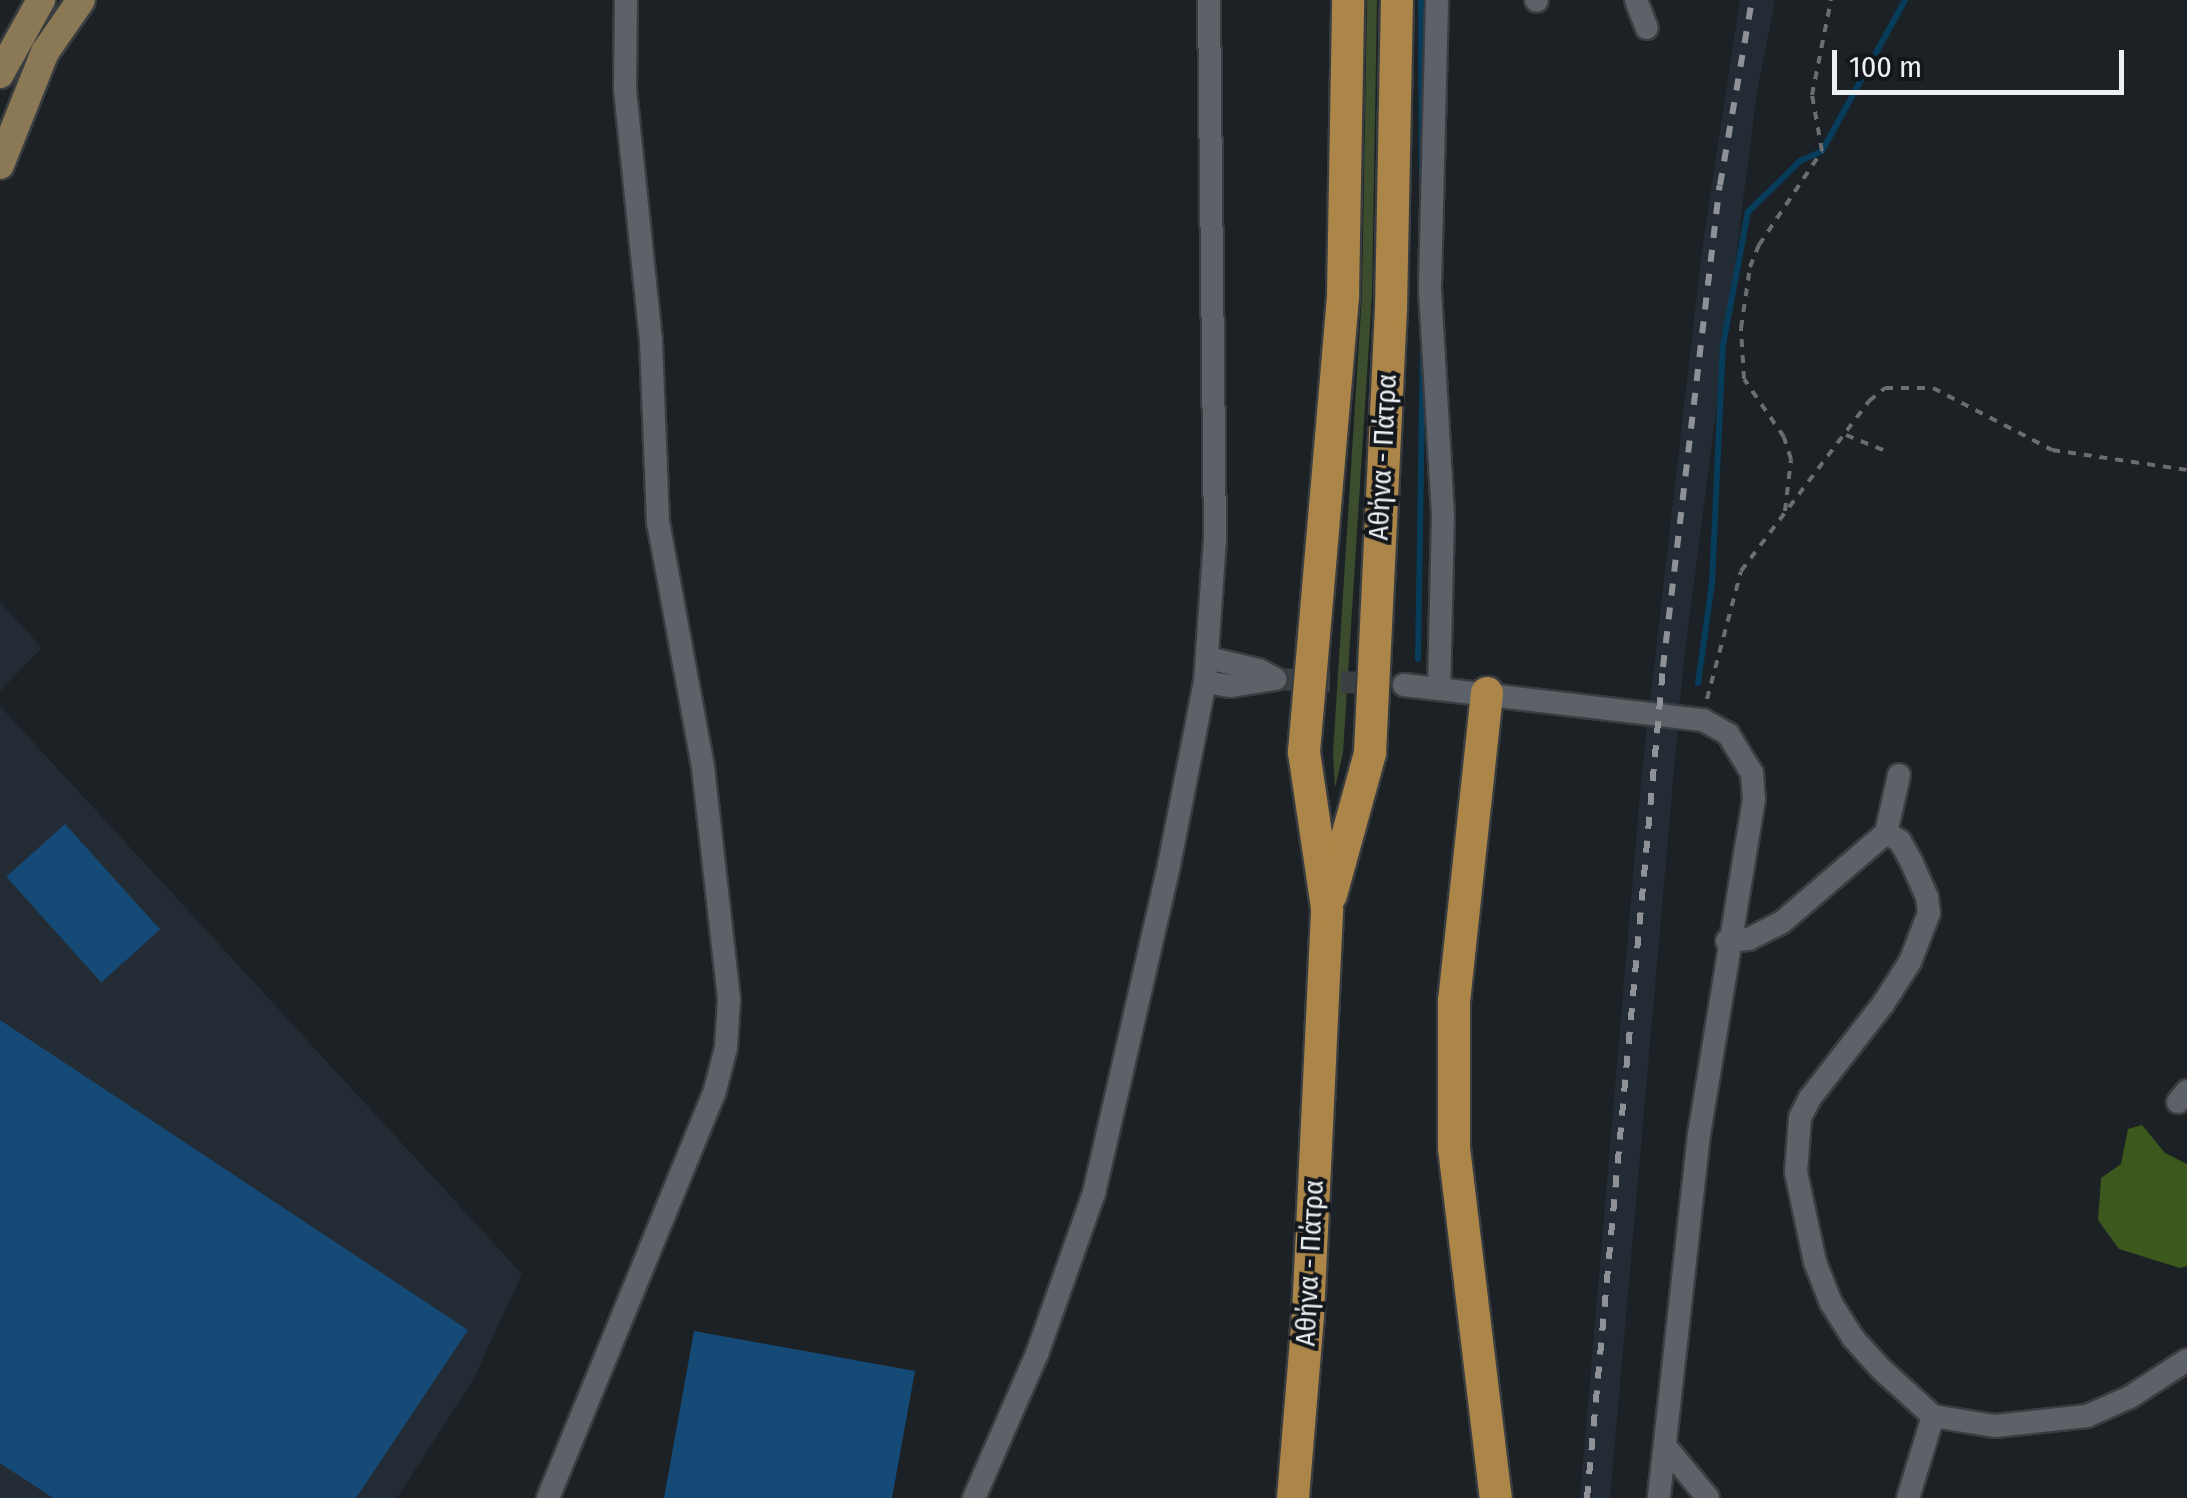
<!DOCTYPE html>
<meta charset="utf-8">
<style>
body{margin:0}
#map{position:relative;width:2187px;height:1498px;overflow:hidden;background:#1c2125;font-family:"Fira Sans Condensed",sans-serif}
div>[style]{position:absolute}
.built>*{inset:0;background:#232c35}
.green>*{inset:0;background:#3b4d2c}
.forest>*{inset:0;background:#3b581d}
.stream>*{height:6px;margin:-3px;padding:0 3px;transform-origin:3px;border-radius:3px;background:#073c5b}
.building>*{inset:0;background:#154976;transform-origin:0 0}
.minor-tunnel>*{height:22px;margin-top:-11px;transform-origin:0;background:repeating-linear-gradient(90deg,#3b4044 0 22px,transparent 0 33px)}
.path>*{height:4px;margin-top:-2px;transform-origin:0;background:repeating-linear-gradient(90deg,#6a6e72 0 8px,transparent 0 16px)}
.roads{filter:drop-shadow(2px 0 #3a3d40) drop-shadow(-2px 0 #3a3d40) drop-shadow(0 2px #3a3d40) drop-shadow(0 -2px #3a3d40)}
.minor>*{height:22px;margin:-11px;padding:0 11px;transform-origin:11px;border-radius:11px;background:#5c6267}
.major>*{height:28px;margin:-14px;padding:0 14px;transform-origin:14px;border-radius:14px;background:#8b7854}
.highway>*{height:32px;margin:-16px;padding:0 16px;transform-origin:16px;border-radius:16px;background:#ab8648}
.rail>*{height:6px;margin-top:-3px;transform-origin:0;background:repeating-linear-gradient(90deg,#8e9296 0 12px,transparent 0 24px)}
span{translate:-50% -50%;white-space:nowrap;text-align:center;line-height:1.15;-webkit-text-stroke:8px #13171c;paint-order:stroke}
.street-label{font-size:28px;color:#edf0f3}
.scale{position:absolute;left:1832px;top:50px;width:292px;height:45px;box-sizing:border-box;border:5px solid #edf0f3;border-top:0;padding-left:12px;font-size:30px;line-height:35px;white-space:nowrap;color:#edf0f3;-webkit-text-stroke:8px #13171c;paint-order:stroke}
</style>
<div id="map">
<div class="built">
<i style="clip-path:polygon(1740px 0,1775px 0,1757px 92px,1683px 668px,1610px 1498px,1580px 1498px,1642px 771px,1703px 242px)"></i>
<i style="clip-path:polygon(0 602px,42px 648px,0 691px)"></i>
<i style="clip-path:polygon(0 706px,522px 1274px,473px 1380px,397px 1498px,0 1498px)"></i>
</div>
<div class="green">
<i style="clip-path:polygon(1367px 0,1377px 0,1372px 295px,1343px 753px,1335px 788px,1333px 753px,1362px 294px)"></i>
</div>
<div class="forest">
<i style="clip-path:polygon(2142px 1125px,2165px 1153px,2187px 1164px,2187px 1266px,2180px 1268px,2119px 1249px,2098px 1220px,2101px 1178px,2121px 1164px,2128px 1129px)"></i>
</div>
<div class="stream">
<i style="left:1421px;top:0;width:179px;rotate:89.7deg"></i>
<i style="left:1418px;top:659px;width:308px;rotate:-89.1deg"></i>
<i style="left:1698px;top:683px;width:100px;rotate:-82deg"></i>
<i style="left:1712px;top:584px;width:239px;rotate:-87.4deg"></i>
<i style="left:1723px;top:345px;width:135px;rotate:-79.4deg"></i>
<i style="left:1748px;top:212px;width:73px;rotate:-44.4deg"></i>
<i style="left:1800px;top:161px;width:24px;rotate:-24deg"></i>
<i style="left:1822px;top:151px;width:172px;rotate:-61.2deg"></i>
</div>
<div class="building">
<i style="left:65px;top:824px;width:142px;height:79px;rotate:48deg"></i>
<i style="clip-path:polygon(0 1020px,468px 1330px,356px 1498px,53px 1498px,0 1463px)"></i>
<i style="clip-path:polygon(694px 1331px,915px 1371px,892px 1498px,664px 1498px)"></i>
</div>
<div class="minor-tunnel">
<i style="left:1275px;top:679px;width:111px;rotate:2.6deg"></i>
</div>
<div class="path">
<i style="left:1846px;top:435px;width:45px;rotate:22deg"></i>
<i style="left:1785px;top:511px;width:52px;rotate:-83.4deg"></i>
<i style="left:1791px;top:459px;width:23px;rotate:-108deg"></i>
<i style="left:1784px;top:437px;width:70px;rotate:-124.6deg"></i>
<i style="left:1744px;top:379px;width:51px;rotate:-93.4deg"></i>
<i style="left:1741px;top:328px;width:62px;rotate:-81.6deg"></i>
<i style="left:1750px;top:267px;width:24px;rotate:-68deg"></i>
<i style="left:1759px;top:245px;width:113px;rotate:-56.2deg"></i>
<i style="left:1822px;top:151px;width:57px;rotate:-100.1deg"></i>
<i style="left:1812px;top:95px;width:97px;rotate:-78.7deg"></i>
<i style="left:1707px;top:699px;width:132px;rotate:-75.1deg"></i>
<i style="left:1741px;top:571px;width:213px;rotate:-53deg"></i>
<i style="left:1869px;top:401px;width:21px;rotate:-39deg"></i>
<i style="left:1885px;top:388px;width:48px"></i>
<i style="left:1933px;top:388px;width:134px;rotate:27.5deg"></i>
<i style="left:2052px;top:450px;width:136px;rotate:8.4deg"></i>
</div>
<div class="roads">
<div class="minor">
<i style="left:1437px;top:0;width:290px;rotate:91.4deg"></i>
<i style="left:1430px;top:290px;width:226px;rotate:86.7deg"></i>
<i style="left:1443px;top:516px;width:172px;rotate:91.3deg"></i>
<i style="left:1536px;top:0;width:1px;rotate:45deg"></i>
<i style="left:1636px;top:0;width:30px;rotate:69deg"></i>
<i style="left:1208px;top:658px;width:52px;rotate:13.2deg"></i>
<i style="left:1259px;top:670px;width:18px;rotate:29deg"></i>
<i style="left:1205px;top:682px;width:26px;rotate:9deg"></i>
<i style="left:1231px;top:686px;width:45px;rotate:-9deg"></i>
<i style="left:1404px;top:685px;width:301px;rotate:6.7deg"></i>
<i style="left:1703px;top:720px;width:29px;rotate:29deg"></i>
<i style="left:1728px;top:734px;width:46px;rotate:58.4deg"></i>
<i style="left:1752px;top:773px;width:26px;rotate:86deg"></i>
<i style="left:1754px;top:799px;width:339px;rotate:99.3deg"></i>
<i style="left:1699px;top:1134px;width:366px;rotate:96.3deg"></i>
<i style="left:1899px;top:775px;width:59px;rotate:102.6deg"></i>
<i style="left:1886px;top:833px;width:16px;rotate:30deg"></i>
<i style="left:1900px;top:841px;width:23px;rotate:61deg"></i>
<i style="left:1911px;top:861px;width:39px;rotate:66deg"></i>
<i style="left:1927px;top:897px;width:16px;rotate:83deg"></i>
<i style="left:1929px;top:913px;width:53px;rotate:111.2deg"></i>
<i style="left:1910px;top:962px;width:50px;rotate:122.7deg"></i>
<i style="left:1883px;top:1004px;width:119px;rotate:127.8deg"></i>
<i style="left:1810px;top:1098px;width:22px;rotate:117deg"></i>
<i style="left:1800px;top:1118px;width:54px;rotate:94.2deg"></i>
<i style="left:1796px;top:1172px;width:92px;rotate:78.1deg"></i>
<i style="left:1815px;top:1262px;width:44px;rotate:68.7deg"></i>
<i style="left:1831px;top:1303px;width:41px;rotate:57.8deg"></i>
<i style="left:1853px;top:1338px;width:40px;rotate:48deg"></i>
<i style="left:1880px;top:1368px;width:72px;rotate:42.2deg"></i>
<i style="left:1727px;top:941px;width:22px;rotate:-5deg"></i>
<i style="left:1749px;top:939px;width:36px;rotate:-27deg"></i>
<i style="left:1781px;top:923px;width:138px;rotate:-40.6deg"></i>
<i style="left:2178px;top:1102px;width:14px;rotate:-51deg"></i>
<i style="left:1665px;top:1446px;width:67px;rotate:50.4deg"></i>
<i style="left:548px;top:1498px;width:437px;rotate:-67.7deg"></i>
<i style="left:714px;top:1094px;width:48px;rotate:-75.4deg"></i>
<i style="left:726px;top:1048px;width:49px;rotate:-86.5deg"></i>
<i style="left:729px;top:999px;width:233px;rotate:-96.4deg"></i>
<i style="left:703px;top:767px;width:248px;rotate:-100.4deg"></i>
<i style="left:658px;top:523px;width:182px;rotate:-92.2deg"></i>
<i style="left:651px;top:341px;width:253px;rotate:-95.9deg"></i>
<i style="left:625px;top:89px;width:89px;rotate:-89.4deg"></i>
<i style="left:974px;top:1498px;width:157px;rotate:-66.4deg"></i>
<i style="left:1037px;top:1354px;width:171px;rotate:-70.5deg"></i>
<i style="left:1094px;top:1193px;width:336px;rotate:-77.1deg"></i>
<i style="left:1169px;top:865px;width:187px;rotate:-78.9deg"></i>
<i style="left:1205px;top:682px;width:143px;rotate:-86deg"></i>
<i style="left:1215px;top:539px;width:539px;rotate:-90.64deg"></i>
<i style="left:1908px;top:1498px;width:86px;rotate:-73deg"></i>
<i style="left:1933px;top:1416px;width:63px;rotate:9.2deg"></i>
<i style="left:1995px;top:1426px;width:93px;rotate:-6.2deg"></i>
<i style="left:2087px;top:1416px;width:47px;rotate:-23.8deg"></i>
<i style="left:2130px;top:1397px;width:68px;rotate:-33deg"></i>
</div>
<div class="major">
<i style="left:0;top:74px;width:85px;rotate:-61deg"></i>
<i style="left:0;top:165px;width:122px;rotate:-68.3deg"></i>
<i style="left:45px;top:52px;width:63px;rotate:-55.3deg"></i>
</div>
<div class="highway">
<i style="left:1487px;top:693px;width:309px;rotate:96.1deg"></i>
<i style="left:1454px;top:1000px;width:148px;rotate:90deg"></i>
<i style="left:1454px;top:1148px;width:353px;rotate:83.2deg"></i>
<i style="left:1331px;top:895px;width:147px;rotate:-74.6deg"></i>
<i style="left:1370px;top:753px;width:443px;rotate:-87.3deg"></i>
<i style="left:1391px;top:310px;width:310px;rotate:-88.9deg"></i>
<i style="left:1293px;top:1498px;width:184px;rotate:-85.3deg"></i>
<i style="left:1308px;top:1315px;width:407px;rotate:-87.3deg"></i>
<i style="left:1327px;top:908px;width:158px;rotate:-98.4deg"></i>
<i style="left:1304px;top:752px;width:458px;rotate:-85.1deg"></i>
<i style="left:1343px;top:296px;width:296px;rotate:-89deg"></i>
</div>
</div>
<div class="rail">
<i style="left:1587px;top:1498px;width:834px;rotate:-84.77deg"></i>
<i style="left:1663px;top:667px;width:485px;rotate:-83.3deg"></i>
<i style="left:1720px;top:185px;width:188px;rotate:-80.2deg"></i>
</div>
<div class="street-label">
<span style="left:1383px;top:457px;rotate:-87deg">Αθήνα - Πάτρα</span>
<span style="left:1310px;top:1263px;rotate:-87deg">Αθήνα - Πάτρα</span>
</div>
<div class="scale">100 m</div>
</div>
